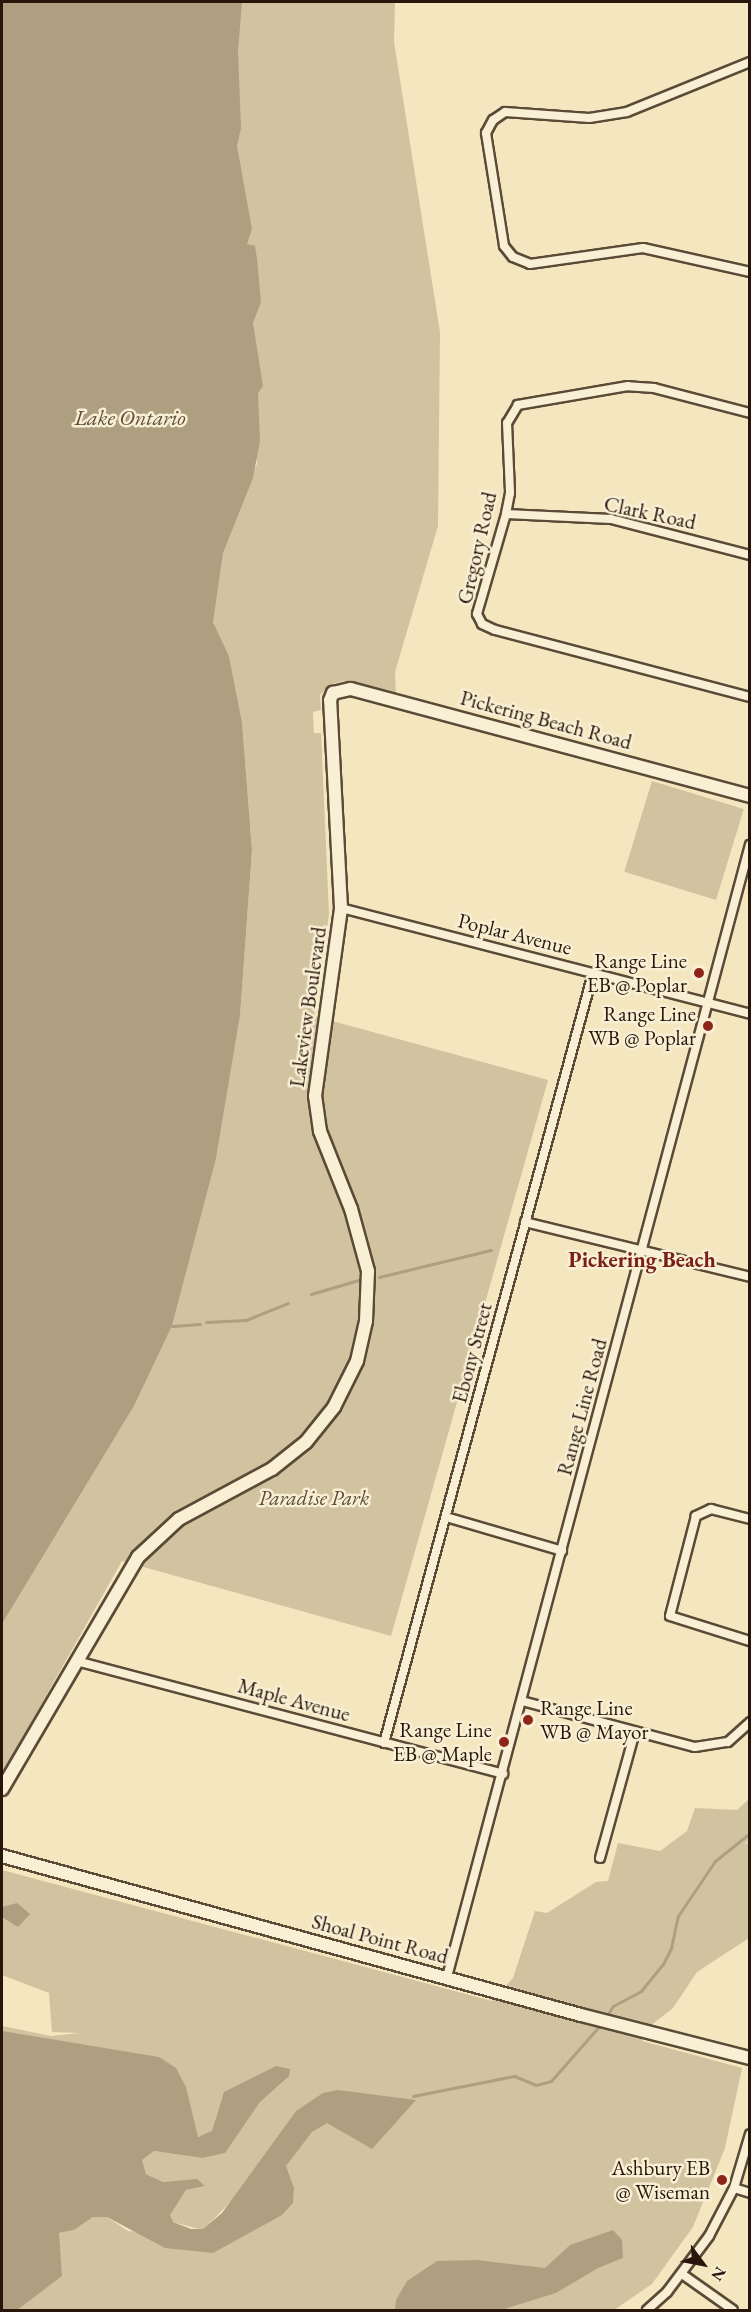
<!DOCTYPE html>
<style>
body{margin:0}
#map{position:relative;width:751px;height:2312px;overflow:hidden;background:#f4e6bf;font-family:"EB Garamond",serif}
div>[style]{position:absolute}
.green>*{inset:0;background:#d1c3a0;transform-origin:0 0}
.water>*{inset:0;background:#ae9f81}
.stream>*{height:3px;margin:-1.5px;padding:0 1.5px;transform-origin:1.5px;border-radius:1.5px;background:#ae9f81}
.roads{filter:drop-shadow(2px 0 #5a4a36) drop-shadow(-2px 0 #5a4a36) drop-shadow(0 2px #5a4a36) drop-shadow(0 -2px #5a4a36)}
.street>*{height:8px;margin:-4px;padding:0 4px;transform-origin:4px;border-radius:4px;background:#f8efd5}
.secondary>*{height:12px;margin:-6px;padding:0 6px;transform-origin:6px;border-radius:6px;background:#f8efd5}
.dots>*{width:16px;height:16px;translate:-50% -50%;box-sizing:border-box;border:3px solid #f8efd5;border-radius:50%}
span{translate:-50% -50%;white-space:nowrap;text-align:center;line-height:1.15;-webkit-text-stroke:5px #f8efd5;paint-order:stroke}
.street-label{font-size:21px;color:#271609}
.poi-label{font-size:21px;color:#271609}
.right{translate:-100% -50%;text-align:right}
.left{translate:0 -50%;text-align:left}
.park-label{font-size:21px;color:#5a4a36;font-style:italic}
.water-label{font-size:22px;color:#5d4d39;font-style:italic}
.neighbourhood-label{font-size:22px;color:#7a1f14;font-weight:700}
.frame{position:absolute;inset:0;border:3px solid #271609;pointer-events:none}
.north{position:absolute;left:673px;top:2234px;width:60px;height:60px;-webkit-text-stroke:4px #f8efd5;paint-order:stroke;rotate:122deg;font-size:16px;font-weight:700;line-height:24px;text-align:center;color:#271609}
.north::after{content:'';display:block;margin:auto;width:21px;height:27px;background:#271609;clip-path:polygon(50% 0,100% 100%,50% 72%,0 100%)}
</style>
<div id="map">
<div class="green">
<i style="clip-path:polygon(237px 2px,395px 2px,394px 42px,440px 332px,438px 526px,395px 672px,396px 695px,344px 681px,331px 684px,320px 695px,321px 710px,313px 712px,314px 733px,321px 733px,329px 914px,314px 1016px,548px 1080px,391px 1636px,122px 1561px,2px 1774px,2px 1624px,134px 1406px,172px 1326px,216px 1159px,240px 1016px,252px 850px,242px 722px,229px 656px,213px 622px,213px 565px,257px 464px,252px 338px,234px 176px)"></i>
<i style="left:652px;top:781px;width:96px;height:95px;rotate:17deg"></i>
<i style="clip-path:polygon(749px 1799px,749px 1840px,743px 1845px,749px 1842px,749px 1938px,697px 1972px,673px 2008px,650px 2026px,642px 2041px,742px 2068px,725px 2148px,693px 2227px,652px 2284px,614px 2310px,12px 2310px,59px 2233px,74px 2230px,93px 2217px,107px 2217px,128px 2231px,209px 2236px,333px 2110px,296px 2111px,243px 2189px,203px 2230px,173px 2222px,169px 2215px,186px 2190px,204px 2186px,197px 2180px,163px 2182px,146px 2174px,142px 2160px,154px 2151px,202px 2158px,215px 2140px,189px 2134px,2px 2060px,2px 2026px,51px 2036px,80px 2033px,52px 2032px,49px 1993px,2px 1975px,2px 1870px,492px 2001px,513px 1978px,535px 1911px,547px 1913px,596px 1882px,608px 1881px,618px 1843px,660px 1851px,687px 1831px,695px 1808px,737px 1810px)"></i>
</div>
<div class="water">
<i style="clip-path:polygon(2px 2px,242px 2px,238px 51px,241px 128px,237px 146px,252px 229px,247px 244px,255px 246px,257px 259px,261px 302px,253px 323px,263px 386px,258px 393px,260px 441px,253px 478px,223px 553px,213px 622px,229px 656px,242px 722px,252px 850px,240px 1016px,216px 1159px,172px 1326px,134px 1406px,2px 1624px)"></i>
<i style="clip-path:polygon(17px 1903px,30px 1914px,18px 1927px,2px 1917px,2px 1907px)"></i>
<i style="clip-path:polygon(2px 2031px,159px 2057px,176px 2068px,186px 2087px,198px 2137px,212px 2131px,224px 2092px,276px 2066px,290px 2069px,289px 2076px,260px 2102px,225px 2153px,202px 2158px,154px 2151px,142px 2160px,146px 2174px,163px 2182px,197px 2179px,205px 2186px,186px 2190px,170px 2215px,173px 2222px,191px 2229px,203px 2229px,222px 2213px,296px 2111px,323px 2093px,338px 2090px,416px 2100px,372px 2149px,327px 2123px,312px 2132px,286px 2166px,294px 2188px,293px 2203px,282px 2215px,213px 2253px,165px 2248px,107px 2217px,93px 2217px,74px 2230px,59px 2233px,62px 2276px,17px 2310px,2px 2310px)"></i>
<i style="clip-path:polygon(613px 2230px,622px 2240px,623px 2258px,598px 2268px,556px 2293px,501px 2310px,395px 2310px,396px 2300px,407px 2281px,437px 2261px,477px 2260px,545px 2268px,570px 2245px)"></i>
</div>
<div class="stream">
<i style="left:379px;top:1277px;width:115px;rotate:-13.6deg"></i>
<i style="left:311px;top:1294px;width:53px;rotate:-16.4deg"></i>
<i style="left:206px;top:1322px;width:40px;rotate:-2.9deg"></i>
<i style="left:246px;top:1320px;width:45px;rotate:-22deg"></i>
<i style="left:172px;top:1326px;width:28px;rotate:-4deg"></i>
<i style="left:606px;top:2017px;width:13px;rotate:-58deg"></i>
<i style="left:613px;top:2006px;width:32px;rotate:-28deg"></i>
<i style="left:641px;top:1991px;width:35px;rotate:-51deg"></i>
<i style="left:663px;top:1964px;width:18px;rotate:-63deg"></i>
<i style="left:671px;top:1948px;width:33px;rotate:-78deg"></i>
<i style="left:678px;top:1916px;width:66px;rotate:-56.1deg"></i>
<i style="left:715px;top:1861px;width:45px;rotate:-38.7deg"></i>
<i style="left:413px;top:2096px;width:103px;rotate:-11.2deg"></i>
<i style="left:514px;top:2076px;width:24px;rotate:22deg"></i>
<i style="left:536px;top:2085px;width:16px;rotate:-15deg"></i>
<i style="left:551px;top:2081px;width:77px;rotate:-48.7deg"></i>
</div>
<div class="roads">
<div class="street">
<i style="left:750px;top:62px;width:133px;rotate:157.9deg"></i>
<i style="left:627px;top:112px;width:38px;rotate:171deg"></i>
<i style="left:589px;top:118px;width:84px;rotate:-175.9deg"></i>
<i style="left:505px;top:112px;width:14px;rotate:146deg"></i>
<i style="left:493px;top:120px;width:15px;rotate:118deg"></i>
<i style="left:486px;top:133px;width:114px;rotate:80.9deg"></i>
<i style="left:504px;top:246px;width:14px;rotate:51deg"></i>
<i style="left:513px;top:257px;width:18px;rotate:22deg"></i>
<i style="left:530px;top:264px;width:114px;rotate:-8.1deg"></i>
<i style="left:643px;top:248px;width:110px;rotate:12.6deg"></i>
<i style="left:750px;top:413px;width:99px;rotate:-165.4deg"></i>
<i style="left:654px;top:388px;width:26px;rotate:-176deg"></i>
<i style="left:628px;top:386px;width:112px;rotate:170.2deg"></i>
<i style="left:518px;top:405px;width:21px;rotate:121deg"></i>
<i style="left:507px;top:423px;width:70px;rotate:87.5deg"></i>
<i style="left:510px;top:493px;width:21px;rotate:101deg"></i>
<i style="left:506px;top:514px;width:104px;rotate:106.2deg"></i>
<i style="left:477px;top:614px;width:11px;rotate:63deg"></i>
<i style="left:482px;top:624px;width:14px;rotate:25deg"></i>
<i style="left:495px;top:630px;width:264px;rotate:14.7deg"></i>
<i style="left:506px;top:514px;width:105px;rotate:2.7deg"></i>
<i style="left:611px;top:519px;width:144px;rotate:14.5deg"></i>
<i style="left:341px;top:908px;width:423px;rotate:14.5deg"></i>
<i style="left:525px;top:1222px;width:232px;rotate:13.7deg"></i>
<i style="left:446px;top:1517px;width:121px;rotate:16.3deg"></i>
<i style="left:750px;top:1519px;width:40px;rotate:-165.6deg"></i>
<i style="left:711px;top:1509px;width:17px;rotate:155deg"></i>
<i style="left:696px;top:1516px;width:103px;rotate:104.6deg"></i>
<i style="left:670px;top:1616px;width:84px;rotate:17.4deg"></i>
<i style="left:76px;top:1661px;width:442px;rotate:14.8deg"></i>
<i style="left:522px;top:1701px;width:179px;rotate:14.9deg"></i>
<i style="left:695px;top:1747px;width:33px;rotate:-9deg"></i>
<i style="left:728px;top:1742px;width:30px;rotate:-42deg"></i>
<i style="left:384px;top:1743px;width:798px;rotate:-74.81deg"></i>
<i style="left:600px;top:1858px;width:131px;rotate:-74.5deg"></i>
<i style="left:447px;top:1977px;width:1172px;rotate:-75.02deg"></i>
<i style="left:734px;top:2188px;width:17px;rotate:17deg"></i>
<i style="left:682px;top:2274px;width:62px;rotate:35.2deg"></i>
<i style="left:647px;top:2310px;width:27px;rotate:-42deg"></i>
<i style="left:667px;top:2292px;width:70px;rotate:-53.1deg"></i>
<i style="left:709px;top:2236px;width:54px;rotate:-62.5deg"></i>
<i style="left:734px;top:2188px;width:56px;rotate:-73.5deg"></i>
</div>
<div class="secondary">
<i style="left:2px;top:1789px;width:269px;rotate:-59.6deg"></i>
<i style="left:138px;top:1557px;width:56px;rotate:-42.8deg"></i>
<i style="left:179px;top:1519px;width:106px;rotate:-28.3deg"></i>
<i style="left:272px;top:1469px;width:43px;rotate:-38.5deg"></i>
<i style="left:306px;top:1442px;width:45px;rotate:-51.3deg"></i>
<i style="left:334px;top:1407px;width:51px;rotate:-63.4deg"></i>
<i style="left:357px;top:1361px;width:41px;rotate:-77.3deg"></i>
<i style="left:366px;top:1321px;width:50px;rotate:-87.7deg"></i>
<i style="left:368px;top:1271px;width:64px;rotate:-105.3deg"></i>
<i style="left:351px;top:1209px;width:84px;rotate:-111.7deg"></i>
<i style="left:320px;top:1131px;width:35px;rotate:-98deg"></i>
<i style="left:315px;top:1096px;width:190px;rotate:-82.1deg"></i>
<i style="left:341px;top:908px;width:208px;rotate:-93deg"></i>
<i style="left:330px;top:700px;width:8px;rotate:-67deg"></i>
<i style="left:333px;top:693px;width:18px;rotate:-13deg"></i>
<i style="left:351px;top:689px;width:413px;rotate:15deg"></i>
<i style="left:2px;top:1856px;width:600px;rotate:15.36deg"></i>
<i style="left:581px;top:2015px;width:174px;rotate:14.3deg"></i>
</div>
</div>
<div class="dots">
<i style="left:699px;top:973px;background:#8f2418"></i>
<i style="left:708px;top:1026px;background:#8f2418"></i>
<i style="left:528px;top:1720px;background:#8f2418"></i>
<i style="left:504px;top:1742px;background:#8f2418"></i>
<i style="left:722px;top:2180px;background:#8f2418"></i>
</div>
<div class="street-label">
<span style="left:650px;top:513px;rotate:12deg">Clark Road</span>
<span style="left:477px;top:548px;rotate:-77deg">Gregory Road</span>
<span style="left:546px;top:720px;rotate:15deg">Pickering Beach Road</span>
<span style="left:515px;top:934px;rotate:14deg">Poplar Avenue</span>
<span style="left:308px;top:1007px;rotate:-82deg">Lakeview Boulevard</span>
<span style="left:472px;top:1353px;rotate:-75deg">Ebony Street</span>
<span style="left:582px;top:1407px;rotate:-75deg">Range Line Road</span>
<span style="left:294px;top:1700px;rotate:15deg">Maple Avenue</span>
<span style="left:380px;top:1939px;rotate:15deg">Shoal Point Road</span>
</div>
<div class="poi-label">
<span class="right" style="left:687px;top:973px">Range Line<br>EB @ Poplar</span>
<span class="right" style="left:696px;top:1026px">Range Line<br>WB @ Poplar</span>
<span class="left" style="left:540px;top:1720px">Range Line<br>WB @ Mayor</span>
<span class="right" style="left:492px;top:1742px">Range Line<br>EB @ Maple</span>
<span class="right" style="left:710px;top:2180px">Ashbury EB<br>@ Wiseman</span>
</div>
<div class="park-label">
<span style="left:314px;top:1498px">Paradise Park</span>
</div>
<div class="water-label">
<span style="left:130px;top:418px">Lake Ontario</span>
</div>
<div class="neighbourhood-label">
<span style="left:642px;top:1260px">Pickering Beach</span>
</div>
<div class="frame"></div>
<div class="north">N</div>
</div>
